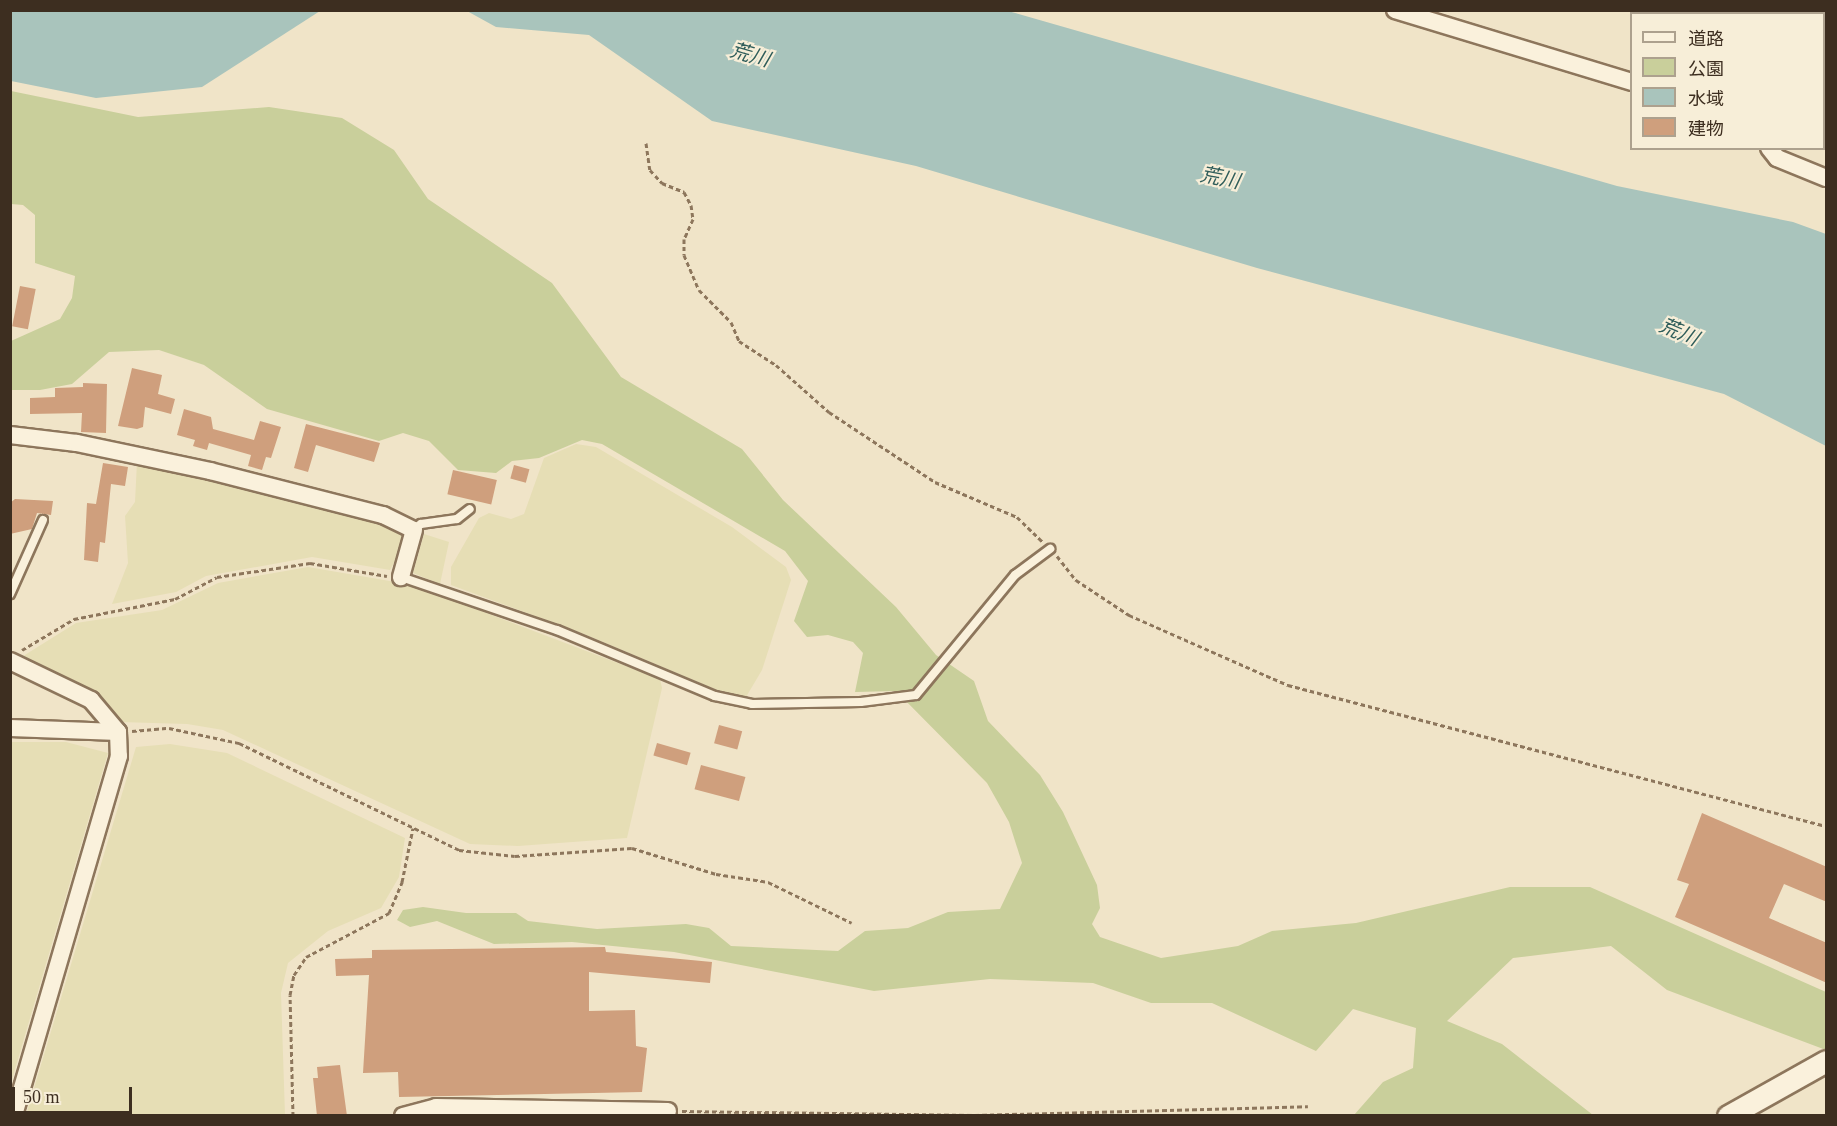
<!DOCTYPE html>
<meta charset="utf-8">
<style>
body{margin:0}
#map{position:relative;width:1837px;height:1126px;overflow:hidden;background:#f0e4c8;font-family:"Times New Roman","Noto Sans JP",serif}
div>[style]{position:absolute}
.farmland>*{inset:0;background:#e6deb5}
.green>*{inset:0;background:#c9cf9b}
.water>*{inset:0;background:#a9c4bc}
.building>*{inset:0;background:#cf9f7d;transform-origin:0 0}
.path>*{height:3px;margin-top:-1.5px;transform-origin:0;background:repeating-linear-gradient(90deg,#8d765c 0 4.5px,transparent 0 7.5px)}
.roads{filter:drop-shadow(2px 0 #8d765c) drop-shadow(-2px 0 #8d765c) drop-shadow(0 2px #8d765c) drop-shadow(0 -2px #8d765c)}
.service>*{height:8px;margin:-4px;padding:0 4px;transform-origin:4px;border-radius:4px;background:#faf1dc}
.minor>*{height:16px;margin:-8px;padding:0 8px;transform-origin:8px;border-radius:8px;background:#faf1dc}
.tertiary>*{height:21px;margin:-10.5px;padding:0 10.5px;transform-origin:10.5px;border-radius:10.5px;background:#faf1dc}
span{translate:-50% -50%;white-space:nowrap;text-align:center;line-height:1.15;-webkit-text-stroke:4.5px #f7eed8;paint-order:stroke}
.water-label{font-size:20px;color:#2f5d5a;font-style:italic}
.frame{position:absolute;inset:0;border:12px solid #3d2e20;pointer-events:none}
.legend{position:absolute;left:1630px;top:12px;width:195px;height:138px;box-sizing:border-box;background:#f7eed8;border:2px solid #ada18e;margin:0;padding:8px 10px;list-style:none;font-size:18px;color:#3d2e20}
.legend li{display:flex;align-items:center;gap:12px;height:30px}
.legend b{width:30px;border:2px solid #ada18e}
.scale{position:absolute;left:12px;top:1087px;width:120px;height:27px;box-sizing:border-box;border:3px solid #3d2e20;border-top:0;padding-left:8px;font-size:18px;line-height:21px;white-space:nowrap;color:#3d2e20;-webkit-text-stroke:4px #f7eed8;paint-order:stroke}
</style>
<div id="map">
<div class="farmland">
<i style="clip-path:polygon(576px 444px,596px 447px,732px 527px,786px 567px,791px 580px,762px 670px,746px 697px,731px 696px,584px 634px,451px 585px,451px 567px,479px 518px,489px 513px,511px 519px,524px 514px,544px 458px)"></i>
<i style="clip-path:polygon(137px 462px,332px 506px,403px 530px,406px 540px,390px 570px,312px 557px,206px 576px,176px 592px,112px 604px,128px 563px,125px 516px,135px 502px)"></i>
<i style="clip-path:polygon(424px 534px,449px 542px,440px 584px,413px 573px)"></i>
<i style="clip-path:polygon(308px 567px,413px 585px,660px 679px,662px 688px,627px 838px,518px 846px,470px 844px,223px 730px,187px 724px,120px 722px,80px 686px,20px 658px,76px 623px,162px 610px,218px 583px)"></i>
<i style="clip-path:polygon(11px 742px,66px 742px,108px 753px,11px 1083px)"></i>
<i style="clip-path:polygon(170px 744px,227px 753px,405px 838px,399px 877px,381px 908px,328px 931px,288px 963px,281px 993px,285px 1115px,26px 1115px,136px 747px)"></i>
</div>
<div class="green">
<i style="clip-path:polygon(11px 91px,138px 117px,269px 107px,342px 118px,394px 150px,428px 199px,552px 283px,621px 377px,742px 449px,783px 500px,896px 607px,936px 655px,974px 681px,988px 721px,1040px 775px,1063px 812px,1097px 885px,1100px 908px,1092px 924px,1100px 937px,1161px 958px,1238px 946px,1272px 931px,1356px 923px,1510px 887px,1590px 887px,1826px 992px,1826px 1050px,1667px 990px,1611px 946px,1513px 958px,1447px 1021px,1502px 1044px,1593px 1115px,1354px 1115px,1383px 1082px,1413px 1068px,1416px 1028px,1353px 1009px,1316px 1051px,1212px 1003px,1151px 1003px,1093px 983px,990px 979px,874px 991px,674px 952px,572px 942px,494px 944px,437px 921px,410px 927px,397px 920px,403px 910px,423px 907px,466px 913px,516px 913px,528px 921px,597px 929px,686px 924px,709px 928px,731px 946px,838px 951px,865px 931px,908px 928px,948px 912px,1000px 909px,1022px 863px,1009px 822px,987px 783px,896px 691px,855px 692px,863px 653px,853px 642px,828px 635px,807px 637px,794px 621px,808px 581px,785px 551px,602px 444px,582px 440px,539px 458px,512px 461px,496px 473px,458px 470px,429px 441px,403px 433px,379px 441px,267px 409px,204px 365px,159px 350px,109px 352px,72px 384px,40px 390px,11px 390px,11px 341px,60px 319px,72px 298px,75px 276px,35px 263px,35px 215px,23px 205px,11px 204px)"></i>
</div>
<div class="water">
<i style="clip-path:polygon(10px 11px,11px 10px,320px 11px,202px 87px,96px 98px,11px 81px)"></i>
<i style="clip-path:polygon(467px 11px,1008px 11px,1617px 186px,1793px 222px,1826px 234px,1826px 446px,1724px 394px,1257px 268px,916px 166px,712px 121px,589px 35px,496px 27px)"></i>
</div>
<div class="building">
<i style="left:20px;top:286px;width:16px;height:41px;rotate:11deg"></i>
<i style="clip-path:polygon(132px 368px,162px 375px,158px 394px,175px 399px,171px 414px,145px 407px,143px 427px,137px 429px,118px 426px)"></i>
<i style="clip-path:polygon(83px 383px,107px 384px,106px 433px,81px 432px,82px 413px,30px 414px,30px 398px,55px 397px,55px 388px,83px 387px)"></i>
<i style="clip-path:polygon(184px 409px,211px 417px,213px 429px,254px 440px,260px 421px,281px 427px,271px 458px,266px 457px,262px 470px,248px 466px,251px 455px,209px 443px,207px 450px,193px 446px,195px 440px,177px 435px)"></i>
<i style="clip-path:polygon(306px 424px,380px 443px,374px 462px,316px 445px,308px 472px,294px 468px)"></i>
<i style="clip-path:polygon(103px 463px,128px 467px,125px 486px,111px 484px,105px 543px,100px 542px,98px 562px,84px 560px,87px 503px,96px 504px)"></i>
<i style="left:514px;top:465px;width:16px;height:14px;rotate:15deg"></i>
<i style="left:453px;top:470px;width:45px;height:25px;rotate:13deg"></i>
<i style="clip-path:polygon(15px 499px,53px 501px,51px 515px,37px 513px,32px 529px,10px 534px,10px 503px)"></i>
<i style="left:719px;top:725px;width:24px;height:19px;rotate:15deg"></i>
<i style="left:657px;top:743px;width:35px;height:13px;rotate:16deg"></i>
<i style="left:701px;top:765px;width:46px;height:25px;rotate:15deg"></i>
<i style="clip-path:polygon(1702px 813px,1827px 867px,1827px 902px,1784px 884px,1769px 918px,1827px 943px,1827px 983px,1675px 917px,1689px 884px,1677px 880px)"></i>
<i style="clip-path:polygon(605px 947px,606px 952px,712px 962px,710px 983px,589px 972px,589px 1011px,635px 1010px,636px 1046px,647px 1048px,642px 1092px,399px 1097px,398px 1072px,363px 1073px,369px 975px,336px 976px,335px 959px,372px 958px,372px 950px)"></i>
<i style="clip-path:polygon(340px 1065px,347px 1116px,317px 1116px,313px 1078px,318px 1078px,317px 1067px)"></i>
</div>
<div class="path">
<i style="left:646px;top:143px;width:27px;rotate:82deg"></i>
<i style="left:650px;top:170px;width:18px;rotate:47deg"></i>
<i style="left:662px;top:183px;width:24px;rotate:22deg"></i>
<i style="left:684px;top:192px;width:15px;rotate:62deg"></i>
<i style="left:691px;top:205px;width:14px;rotate:82deg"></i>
<i style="left:693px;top:219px;width:22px;rotate:114deg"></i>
<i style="left:684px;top:239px;width:16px;rotate:90deg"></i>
<i style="left:684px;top:255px;width:38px;rotate:67deg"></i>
<i style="left:699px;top:290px;width:45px;rotate:45deg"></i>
<i style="left:731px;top:322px;width:21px;rotate:67deg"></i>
<i style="left:739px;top:341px;width:44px;rotate:33deg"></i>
<i style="left:776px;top:365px;width:71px;rotate:41.6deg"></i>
<i style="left:829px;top:412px;width:127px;rotate:33.4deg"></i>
<i style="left:935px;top:482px;width:89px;rotate:23.1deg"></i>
<i style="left:1017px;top:517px;width:35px;rotate:44deg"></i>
<i style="left:1057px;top:556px;width:31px;rotate:52deg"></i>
<i style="left:1076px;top:580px;width:64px;rotate:33.4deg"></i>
<i style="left:1129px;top:615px;width:174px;rotate:23.8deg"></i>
<i style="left:1288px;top:685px;width:556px;rotate:14.69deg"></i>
<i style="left:22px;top:650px;width:61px;rotate:-30.8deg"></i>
<i style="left:74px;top:619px;width:103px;rotate:-11.2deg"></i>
<i style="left:175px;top:599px;width:47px;rotate:-27.6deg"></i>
<i style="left:217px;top:577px;width:94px;rotate:-8.6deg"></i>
<i style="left:310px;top:563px;width:78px;rotate:9.6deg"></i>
<i style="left:132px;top:731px;width:37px;rotate:-5deg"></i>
<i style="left:169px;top:728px;width:72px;rotate:12.1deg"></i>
<i style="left:239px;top:743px;width:245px;rotate:25.9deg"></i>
<i style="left:459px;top:850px;width:56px;rotate:6.1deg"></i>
<i style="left:515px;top:856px;width:117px;rotate:-3.9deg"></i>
<i style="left:632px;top:848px;width:88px;rotate:17.2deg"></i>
<i style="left:716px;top:874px;width:53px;rotate:8.7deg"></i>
<i style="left:768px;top:882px;width:93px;rotate:26deg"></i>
<i style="left:682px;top:1111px;width:293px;rotate:0.8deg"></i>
<i style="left:975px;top:1115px;width:333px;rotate:-1.5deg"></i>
<i style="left:293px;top:1116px;width:121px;rotate:-91.4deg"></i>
<i style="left:290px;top:995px;width:20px;rotate:-79deg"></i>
<i style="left:294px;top:975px;width:22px;rotate:-56deg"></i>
<i style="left:306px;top:957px;width:94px;rotate:-27.9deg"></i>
<i style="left:389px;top:913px;width:34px;rotate:-67deg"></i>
<i style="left:402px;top:882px;width:55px;rotate:-78.5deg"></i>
</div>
<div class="roads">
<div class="service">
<i style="left:414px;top:530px;width:9px;rotate:-41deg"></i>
<i style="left:421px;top:524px;width:36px;rotate:-8deg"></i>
<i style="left:457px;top:519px;width:16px;rotate:-38deg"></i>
<i style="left:401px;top:577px;width:165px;rotate:18.8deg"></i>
<i style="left:557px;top:630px;width:171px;rotate:22.7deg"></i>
<i style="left:715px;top:696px;width:38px;rotate:12deg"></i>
<i style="left:752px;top:704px;width:109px;rotate:-1.1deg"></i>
<i style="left:861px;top:702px;width:55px;rotate:-7.3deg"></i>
<i style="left:916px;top:695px;width:156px;rotate:-50.5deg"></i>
<i style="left:1015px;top:575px;width:44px;rotate:-36.6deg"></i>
<i style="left:10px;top:594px;width:81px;rotate:-66deg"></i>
</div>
<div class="minor">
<i style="left:1395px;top:10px;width:248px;rotate:16.9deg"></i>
<i style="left:1694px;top:10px;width:4px;rotate:76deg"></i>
<i style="left:1824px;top:82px;width:2px;rotate:-27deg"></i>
<i style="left:1769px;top:148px;width:13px;rotate:51deg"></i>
<i style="left:1777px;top:158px;width:53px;rotate:22.2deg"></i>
<i style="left:10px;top:435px;width:67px;rotate:6.8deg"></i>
<i style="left:77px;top:443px;width:136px;rotate:11.9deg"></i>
<i style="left:210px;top:471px;width:179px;rotate:14.3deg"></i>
<i style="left:383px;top:515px;width:34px;rotate:26deg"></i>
<i style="left:414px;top:530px;width:49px;rotate:105.5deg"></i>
<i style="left:10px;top:661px;width:90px;rotate:25.7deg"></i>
<i style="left:91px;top:700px;width:42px;rotate:49.8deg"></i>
<i style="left:118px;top:732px;width:24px;rotate:88deg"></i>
<i style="left:119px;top:756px;width:375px;rotate:106.3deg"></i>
<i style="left:10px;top:728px;width:108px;rotate:2.1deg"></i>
<i style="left:403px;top:1116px;width:34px;rotate:-15deg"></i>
<i style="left:436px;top:1107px;width:232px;rotate:1deg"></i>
</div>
<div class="tertiary">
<i style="left:1728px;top:1116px;width:112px;rotate:-29.3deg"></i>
</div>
</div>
<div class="water-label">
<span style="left:750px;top:55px;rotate:16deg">荒川</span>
<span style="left:1220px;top:178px;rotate:11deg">荒川</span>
<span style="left:1679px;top:332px;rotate:23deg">荒川</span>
</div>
<div class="frame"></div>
<ul class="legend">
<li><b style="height:8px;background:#faf1dc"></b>道路</li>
<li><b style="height:16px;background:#c9cf9b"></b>公園</li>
<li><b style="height:16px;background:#a9c4bc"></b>水域</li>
<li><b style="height:16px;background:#cf9f7d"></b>建物</li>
</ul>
<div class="scale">50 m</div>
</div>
